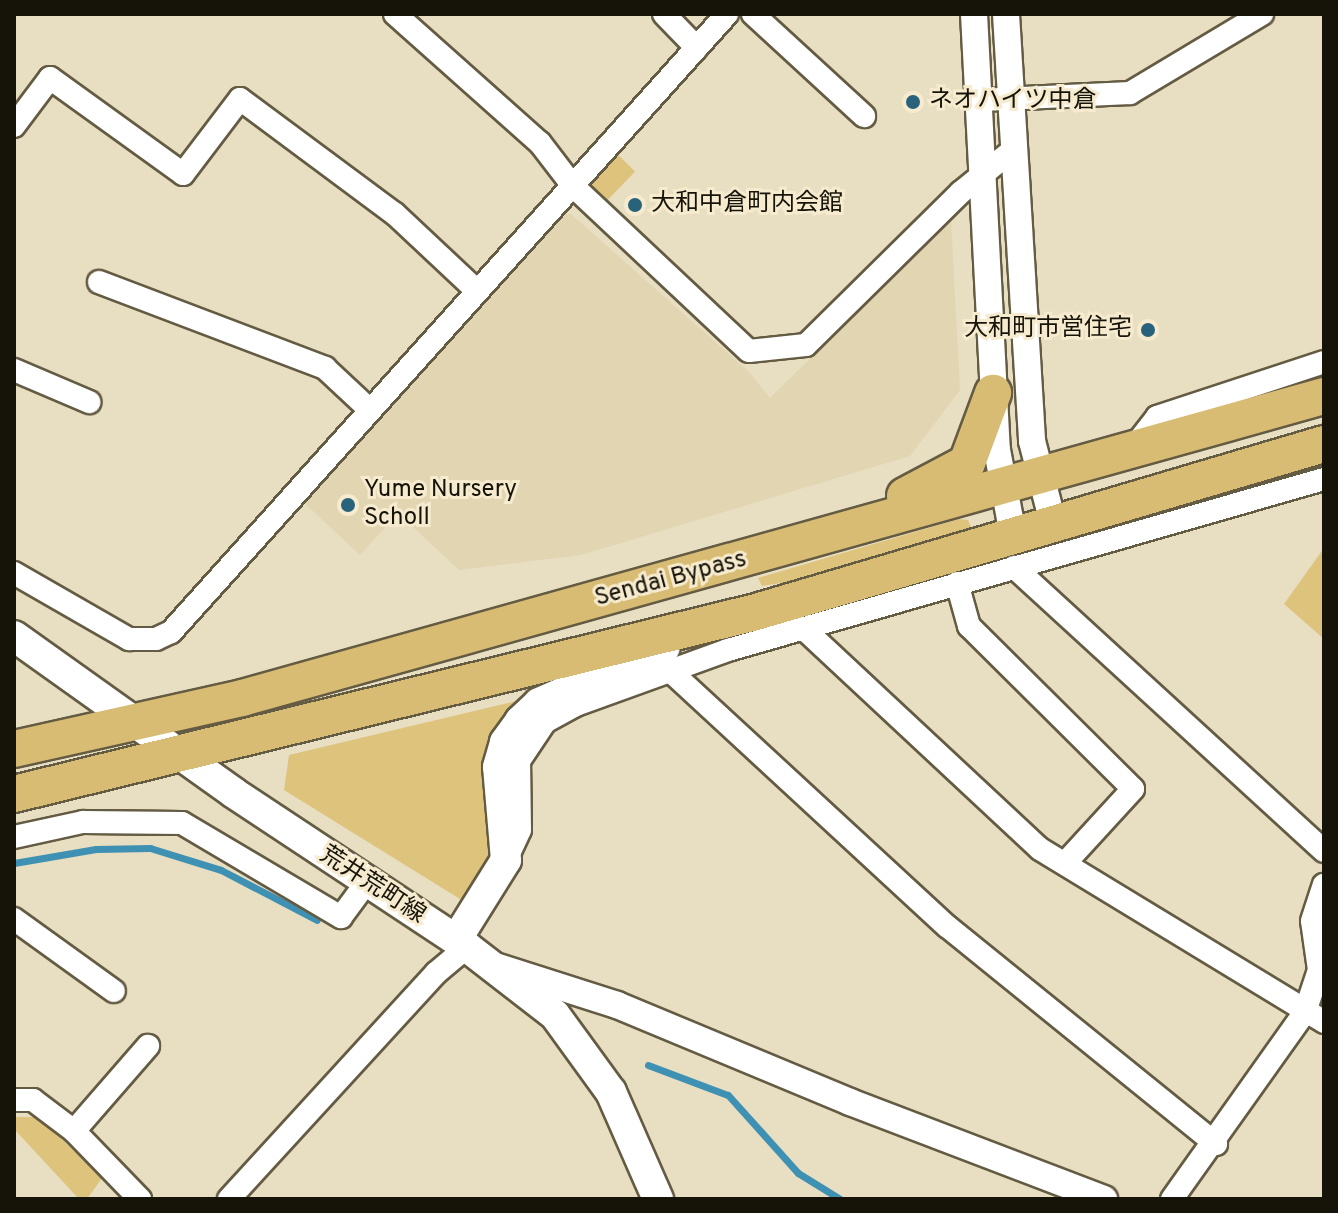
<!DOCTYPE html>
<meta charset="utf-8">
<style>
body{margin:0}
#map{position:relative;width:1338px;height:1213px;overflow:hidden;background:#e8dec2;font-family:Overpass,"Noto Sans JP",sans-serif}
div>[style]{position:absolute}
.built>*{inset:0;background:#e2d5b2}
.green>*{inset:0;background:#dec37d;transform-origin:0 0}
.stream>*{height:7px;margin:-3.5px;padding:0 3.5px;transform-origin:3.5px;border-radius:3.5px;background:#3e91b3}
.roads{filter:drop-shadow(2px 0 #645b43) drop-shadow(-2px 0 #645b43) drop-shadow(0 2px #645b43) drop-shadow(0 -2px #645b43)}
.minor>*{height:22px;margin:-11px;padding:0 11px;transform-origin:11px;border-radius:11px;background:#fff}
.tertiary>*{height:26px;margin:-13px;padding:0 13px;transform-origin:13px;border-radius:13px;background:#fff}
.secondary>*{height:30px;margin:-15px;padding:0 15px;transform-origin:15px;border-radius:15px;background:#fff}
.trunk>*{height:36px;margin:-18px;padding:0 18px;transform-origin:18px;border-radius:18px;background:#d8bc73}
.dots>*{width:22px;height:22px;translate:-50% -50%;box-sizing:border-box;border:4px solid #f6ebcf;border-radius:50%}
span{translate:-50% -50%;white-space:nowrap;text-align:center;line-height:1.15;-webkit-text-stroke:6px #f6ebcf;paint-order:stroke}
.poi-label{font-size:24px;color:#161309}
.left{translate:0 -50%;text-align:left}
.right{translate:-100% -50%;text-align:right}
.street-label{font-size:24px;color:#161309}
.frame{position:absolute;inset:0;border:16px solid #161309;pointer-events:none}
</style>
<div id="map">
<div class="built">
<i style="clip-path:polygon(571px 214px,749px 372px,770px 398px,951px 220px,960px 390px,910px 456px,581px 555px,459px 570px,398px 513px,360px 555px,299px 498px,555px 216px)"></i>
</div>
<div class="green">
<i style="left:615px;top:152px;width:28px;height:40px;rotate:44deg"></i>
<i style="clip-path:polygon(959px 519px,968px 520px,972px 529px,812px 578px,762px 586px,758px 578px)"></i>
<i style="clip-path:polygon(1324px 548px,1324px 639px,1284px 604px)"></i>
<i style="clip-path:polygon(525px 699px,496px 860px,468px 904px,284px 790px,289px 755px)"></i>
<i style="clip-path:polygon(14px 1117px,39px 1117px,102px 1178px,87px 1199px,79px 1199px,14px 1129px)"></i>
</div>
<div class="stream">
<i style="left:14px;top:863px;width:83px;rotate:-9.7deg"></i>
<i style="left:96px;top:849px;width:54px;rotate:-1.1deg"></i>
<i style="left:150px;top:848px;width:74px;rotate:17.2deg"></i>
<i style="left:221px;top:870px;width:108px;rotate:27.5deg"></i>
<i style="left:648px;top:1065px;width:85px;rotate:20.6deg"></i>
<i style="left:728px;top:1095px;width:105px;rotate:48.1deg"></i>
<i style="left:798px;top:1173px;width:49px;rotate:31.8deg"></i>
</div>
<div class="roads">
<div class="minor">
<i style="left:395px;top:14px;width:194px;rotate:41.7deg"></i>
<i style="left:540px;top:143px;width:54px;rotate:52.5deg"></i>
<i style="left:573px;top:186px;width:241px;rotate:43.2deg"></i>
<i style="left:749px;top:351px;width:57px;rotate:-6deg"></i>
<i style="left:806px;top:345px;width:218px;rotate:-44.6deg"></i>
<i style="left:961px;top:192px;width:68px;rotate:-39.1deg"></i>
<i style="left:664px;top:14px;width:47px;rotate:45.9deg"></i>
<i style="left:753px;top:14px;width:151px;rotate:42.6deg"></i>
<i style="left:981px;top:100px;width:149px;rotate:-2.7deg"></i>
<i style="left:1130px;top:93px;width:154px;rotate:-30.9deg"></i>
<i style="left:14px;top:126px;width:60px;rotate:-53.1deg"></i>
<i style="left:50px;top:78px;width:164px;rotate:35.8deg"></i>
<i style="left:183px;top:174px;width:94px;rotate:-52.8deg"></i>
<i style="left:240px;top:99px;width:193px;rotate:36.6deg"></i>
<i style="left:395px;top:214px;width:110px;rotate:43.2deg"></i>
<i style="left:99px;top:282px;width:242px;rotate:20.8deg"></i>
<i style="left:325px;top:368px;width:60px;rotate:43deg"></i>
<i style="left:14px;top:370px;width:82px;rotate:23.1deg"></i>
<i style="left:1133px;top:448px;width:39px;rotate:-52deg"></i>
<i style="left:1157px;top:417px;width:176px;rotate:-18.2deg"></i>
<i style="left:1014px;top:567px;width:420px;rotate:42.5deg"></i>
<i style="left:14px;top:573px;width:133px;rotate:29.9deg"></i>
<i style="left:129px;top:639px;width:27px"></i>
<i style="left:156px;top:639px;width:17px;rotate:-25deg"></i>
<i style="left:171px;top:632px;width:831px;rotate:-48.02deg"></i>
<i style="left:957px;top:583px;width:45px;rotate:74.4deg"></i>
<i style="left:969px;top:626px;width:231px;rotate:44.8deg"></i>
<i style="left:1133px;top:789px;width:98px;rotate:132.5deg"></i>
<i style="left:803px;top:628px;width:324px;rotate:43deg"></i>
<i style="left:1040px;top:849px;width:333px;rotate:31.3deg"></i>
<i style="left:667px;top:668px;width:382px;rotate:42.7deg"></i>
<i style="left:948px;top:927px;width:345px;rotate:39deg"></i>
<i style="left:14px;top:837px;width:71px;rotate:-12.3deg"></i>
<i style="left:83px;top:822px;width:99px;rotate:0.6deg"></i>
<i style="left:182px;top:823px;width:185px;rotate:30.6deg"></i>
<i style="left:341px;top:917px;width:42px;rotate:-53.7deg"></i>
<i style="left:506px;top:860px;width:33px;rotate:-65deg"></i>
<i style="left:520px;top:830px;width:69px;rotate:-90.8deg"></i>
<i style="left:519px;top:761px;width:47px;rotate:-56.3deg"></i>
<i style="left:545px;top:722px;width:35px;rotate:-29deg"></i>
<i style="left:576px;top:705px;width:162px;rotate:-19.9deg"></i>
<i style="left:728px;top:650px;width:620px;rotate:-16.01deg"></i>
<i style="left:14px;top:919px;width:123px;rotate:35.8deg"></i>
<i style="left:14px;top:1100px;width:19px"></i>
<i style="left:33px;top:1100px;width:51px;rotate:37.1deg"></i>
<i style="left:74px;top:1131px;width:95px;rotate:45.9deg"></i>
<i style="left:74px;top:1131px;width:113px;rotate:-49deg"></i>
<i style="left:229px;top:1199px;width:306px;rotate:-47.5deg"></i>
<i style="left:436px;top:973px;width:40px;rotate:-40deg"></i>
<i style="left:1172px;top:1199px;width:229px;rotate:-54.6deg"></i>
<i style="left:1305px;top:1012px;width:44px;rotate:-71.6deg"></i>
<i style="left:1319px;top:970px;width:49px;rotate:-98.1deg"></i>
<i style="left:1312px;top:921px;width:38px;rotate:-72deg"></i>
</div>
<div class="tertiary">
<i style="left:974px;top:14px;width:437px;rotate:87deg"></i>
<i style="left:997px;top:450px;width:86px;rotate:79.3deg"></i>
<i style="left:1006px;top:14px;width:428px;rotate:86.5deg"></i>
<i style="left:1032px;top:441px;width:85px;rotate:75.6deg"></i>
<i style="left:498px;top:967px;width:125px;rotate:17.7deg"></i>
<i style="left:617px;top:1005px;width:252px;rotate:22.6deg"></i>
<i style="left:850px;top:1102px;width:272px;rotate:20.9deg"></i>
</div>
<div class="secondary">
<i style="left:14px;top:636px;width:270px;rotate:35.5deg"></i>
<i style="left:234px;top:793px;width:279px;rotate:33.5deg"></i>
<i style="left:467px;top:947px;width:111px;rotate:37.7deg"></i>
<i style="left:555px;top:1015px;width:95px;rotate:54deg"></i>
<i style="left:611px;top:1092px;width:117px;rotate:66.3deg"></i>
<i style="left:456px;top:940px;width:94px;rotate:-58deg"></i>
<i style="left:506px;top:860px;width:93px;rotate:-94.9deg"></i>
<i style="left:498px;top:767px;width:26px;rotate:-74deg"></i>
<i style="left:505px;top:742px;width:26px;rotate:-54deg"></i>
<i style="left:520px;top:721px;width:26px;rotate:-43deg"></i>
<i style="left:539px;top:703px;width:137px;rotate:-23.6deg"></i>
</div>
<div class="trunk">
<i style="left:905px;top:496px;width:70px;rotate:-28deg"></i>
<i style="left:967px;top:463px;width:75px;rotate:-69.6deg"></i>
<i style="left:14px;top:749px;width:234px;rotate:-12.6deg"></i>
<i style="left:242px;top:698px;width:1123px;rotate:-15.6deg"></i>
<i style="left:14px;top:794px;width:764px;rotate:-13.78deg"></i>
<i style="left:756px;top:612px;width:592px;rotate:-16.48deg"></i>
</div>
</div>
<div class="dots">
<i style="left:913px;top:102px;background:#28627b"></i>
<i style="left:635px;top:205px;background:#28627b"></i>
<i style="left:1148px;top:330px;background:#28627b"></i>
<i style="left:348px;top:505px;background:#28627b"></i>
</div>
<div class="poi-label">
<span class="left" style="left:929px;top:102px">ネオハイツ中倉</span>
<span class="left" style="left:651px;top:205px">大和中倉町内会館</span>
<span class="right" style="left:1132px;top:330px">大和町市営住宅</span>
<span class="left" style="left:364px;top:505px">Yume Nursery<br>Scholl</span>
</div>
<div class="street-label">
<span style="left:671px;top:580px;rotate:-15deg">Sendai Bypass</span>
<span style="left:372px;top:886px;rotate:33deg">荒井荒町線</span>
</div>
<div class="frame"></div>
</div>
